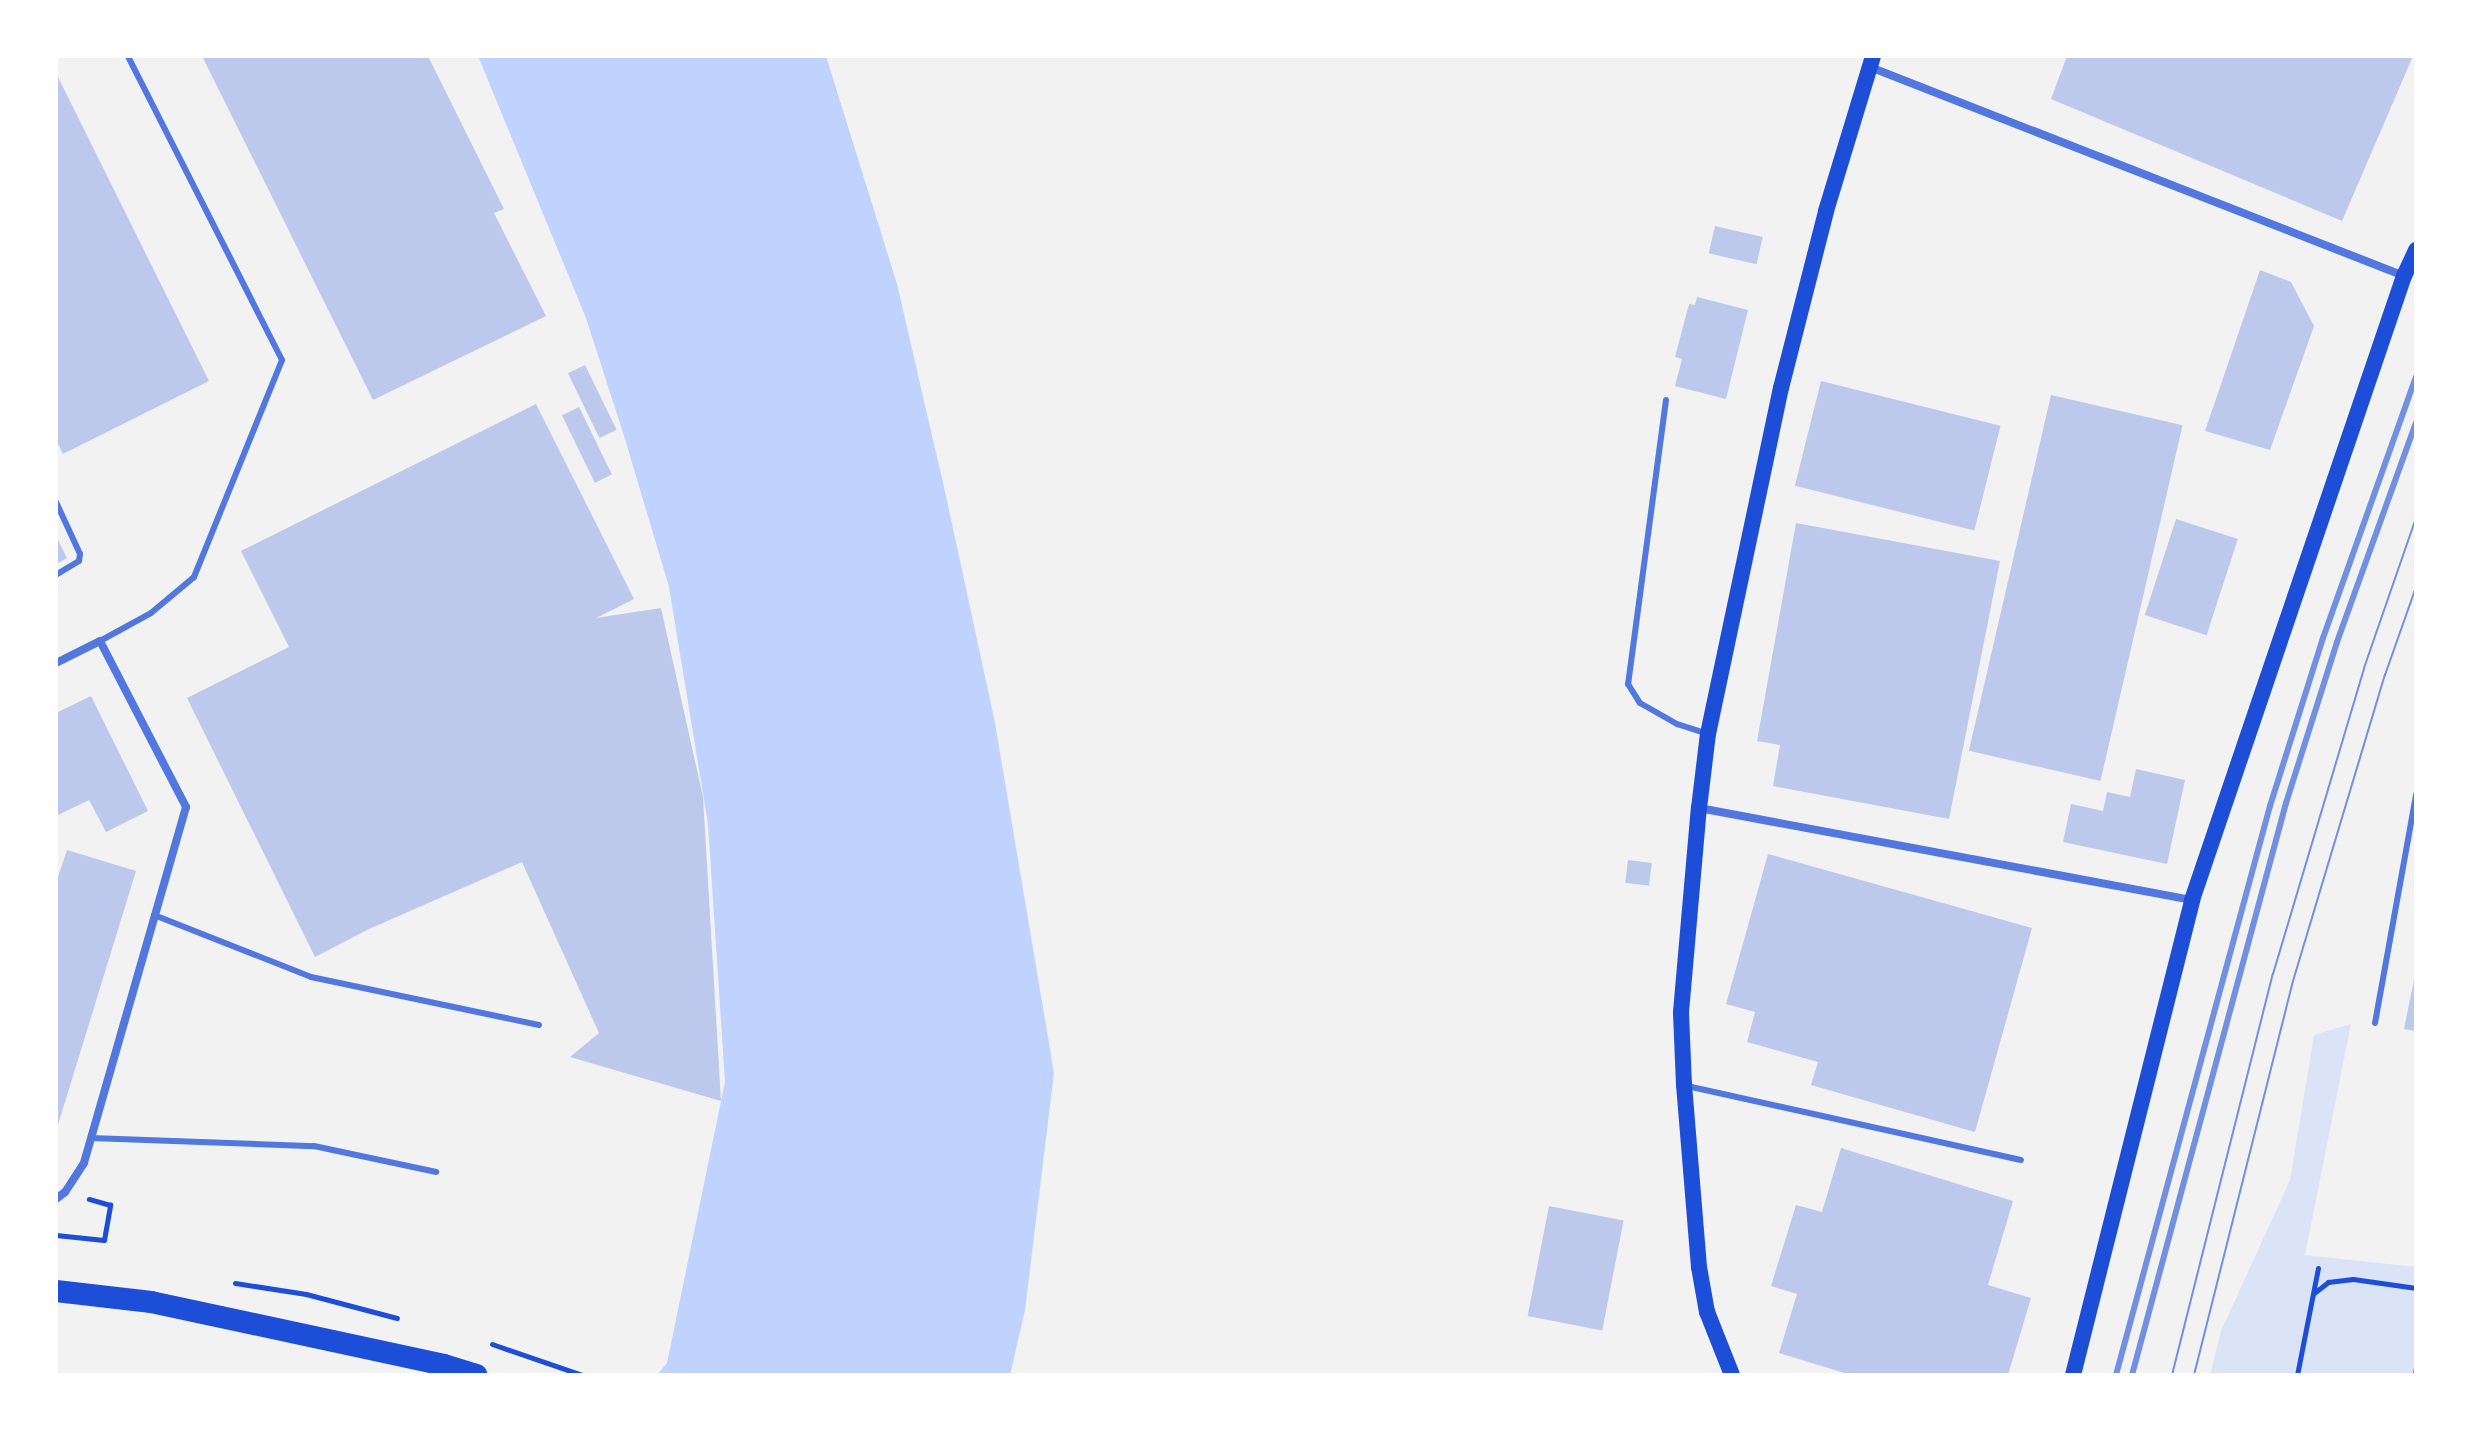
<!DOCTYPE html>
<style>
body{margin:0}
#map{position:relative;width:2472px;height:1431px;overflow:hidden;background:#f2f2f2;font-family:Figtree,sans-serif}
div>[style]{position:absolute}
.green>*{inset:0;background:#dbe4f7}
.water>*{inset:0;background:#bfd3fe}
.building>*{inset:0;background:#bdc9ec;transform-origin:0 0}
.path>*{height:5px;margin:-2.5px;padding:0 2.5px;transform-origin:2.5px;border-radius:2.5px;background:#1d4ed8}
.service>*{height:6px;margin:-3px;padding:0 3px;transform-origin:3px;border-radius:3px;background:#5277de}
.minor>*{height:8px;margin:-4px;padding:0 4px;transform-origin:4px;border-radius:4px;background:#5277de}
.secondary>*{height:16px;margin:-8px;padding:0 8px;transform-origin:8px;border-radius:8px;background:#1d4ed8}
.trunk>*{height:22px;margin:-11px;padding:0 11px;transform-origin:11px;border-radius:11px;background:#1d4ed8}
.tram>*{height:2px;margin:-1px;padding:0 1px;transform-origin:1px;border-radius:1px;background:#7290e2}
.rail>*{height:6px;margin:-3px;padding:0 3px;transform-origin:3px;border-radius:3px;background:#7290e2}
span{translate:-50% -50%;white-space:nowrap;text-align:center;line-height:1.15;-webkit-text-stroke:6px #fff;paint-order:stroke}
.frame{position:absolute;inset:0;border:58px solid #fff;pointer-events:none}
</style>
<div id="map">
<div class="green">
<i style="clip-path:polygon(2351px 1024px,2305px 1255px,2416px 1267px,2416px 1375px,2210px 1375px,2221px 1331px,2290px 1180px,2314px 1035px)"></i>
</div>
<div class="water">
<i style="clip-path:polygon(478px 56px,826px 56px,897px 284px,946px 496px,995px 723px,1054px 1073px,1025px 1310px,1010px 1375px,657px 1375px,667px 1363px,725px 1082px,708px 824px,669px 587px,625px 439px,586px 318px)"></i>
</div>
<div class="building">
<i style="clip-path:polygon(202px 56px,428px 56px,504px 209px,494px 213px,546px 316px,373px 400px)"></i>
<i style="clip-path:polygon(2067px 56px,2413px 56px,2342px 221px,2051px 99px)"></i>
<i style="clip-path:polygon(56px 73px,209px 381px,63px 454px,56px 440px)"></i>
<i style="left:1715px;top:226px;width:49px;height:28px;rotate:13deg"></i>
<i style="clip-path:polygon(2260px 270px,2291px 282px,2314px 326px,2270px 450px,2205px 431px)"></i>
<i style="clip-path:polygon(1697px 297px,1748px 310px,1726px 399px,1675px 386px,1682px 359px,1675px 357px,1689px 304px,1695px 305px)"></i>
<i style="left:585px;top:365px;width:72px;height:19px;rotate:64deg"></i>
<i style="left:1821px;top:381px;width:185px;height:108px;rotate:14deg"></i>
<i style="left:2051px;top:395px;width:135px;height:365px;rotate:13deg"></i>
<i style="clip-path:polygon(536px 404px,634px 599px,596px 618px,661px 608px,703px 797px,721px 1101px,570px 1057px,599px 1033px,522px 862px,369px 929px,315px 957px,187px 698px,289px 647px,241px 551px)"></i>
<i style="left:579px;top:407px;width:75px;height:19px;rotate:64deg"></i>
<i style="left:2176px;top:519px;width:65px;height:101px;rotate:18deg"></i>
<i style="clip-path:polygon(1796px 523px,2000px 561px,1949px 819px,1773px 786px,1780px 745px,1757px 741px)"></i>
<i style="clip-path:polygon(56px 536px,67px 558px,56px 564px)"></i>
<i style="clip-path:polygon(91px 696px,148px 811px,106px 832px,89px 800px,56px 816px,56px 713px)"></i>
<i style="clip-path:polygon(2136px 769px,2185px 780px,2167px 864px,2063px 842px,2071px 804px,2103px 811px,2107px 792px,2130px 797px)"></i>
<i style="clip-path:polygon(67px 850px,136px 871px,57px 1128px,56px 883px)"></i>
<i style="clip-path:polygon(1768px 854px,2032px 928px,1975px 1132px,1811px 1085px,1818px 1062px,1747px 1042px,1755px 1012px,1726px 1004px)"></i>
<i style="left:1628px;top:860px;width:24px;height:23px;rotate:7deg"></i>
<i style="clip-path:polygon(2415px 975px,2416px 975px,2416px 1031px,2404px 1029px)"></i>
<i style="clip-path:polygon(1841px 1148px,2013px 1201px,1988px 1285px,2031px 1298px,2008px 1375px,1851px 1375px,1779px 1353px,1797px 1294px,1771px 1286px,1796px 1205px,1822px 1212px)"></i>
<i style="left:1549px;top:1206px;width:76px;height:112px;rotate:11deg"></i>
</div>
<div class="path">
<i style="left:56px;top:1235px;width:48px;rotate:5.9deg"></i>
<i style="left:104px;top:1240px;width:36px;rotate:-80deg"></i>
<i style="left:110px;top:1205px;width:22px;rotate:-164deg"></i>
<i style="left:235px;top:1283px;width:72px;rotate:8.8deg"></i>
<i style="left:306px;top:1294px;width:94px;rotate:14.8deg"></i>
<i style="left:2314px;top:1293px;width:18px;rotate:-38deg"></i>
<i style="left:2328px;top:1282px;width:25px;rotate:-7deg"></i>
<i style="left:2353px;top:1279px;width:64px;rotate:8.1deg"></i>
<i style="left:492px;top:1344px;width:95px;rotate:19deg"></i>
<i style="left:2297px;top:1375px;width:109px;rotate:-78.9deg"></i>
<i style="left:2415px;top:1375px;width:8px;rotate:-83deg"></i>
</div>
<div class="service">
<i style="left:1666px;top:400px;width:287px;rotate:97.6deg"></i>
<i style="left:1628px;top:684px;width:22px;rotate:58deg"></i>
<i style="left:1640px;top:703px;width:43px;rotate:29.6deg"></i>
<i style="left:1677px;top:724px;width:29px;rotate:18deg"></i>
<i style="left:56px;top:502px;width:57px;rotate:65.2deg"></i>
<i style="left:80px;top:554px;width:7px;rotate:98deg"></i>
<i style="left:79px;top:561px;width:27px;rotate:149deg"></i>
<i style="left:100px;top:641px;width:58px;rotate:-28.8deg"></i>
<i style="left:151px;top:613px;width:56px;rotate:-39.9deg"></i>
<i style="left:194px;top:577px;width:234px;rotate:-67.9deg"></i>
<i style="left:282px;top:360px;width:341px;rotate:-116.9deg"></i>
<i style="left:154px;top:915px;width:169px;rotate:21.5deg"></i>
<i style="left:311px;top:977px;width:233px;rotate:11.9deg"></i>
<i style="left:2375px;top:1023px;width:233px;rotate:-79.8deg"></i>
<i style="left:1687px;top:1086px;width:342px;rotate:12.5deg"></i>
<i style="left:91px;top:1138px;width:223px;rotate:2.1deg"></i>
<i style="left:314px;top:1146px;width:125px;rotate:12deg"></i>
</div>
<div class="minor">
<i style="left:1870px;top:67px;width:573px;rotate:21.37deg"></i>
<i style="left:56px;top:663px;width:49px;rotate:-26.6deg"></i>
<i style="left:100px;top:641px;width:187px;rotate:62.6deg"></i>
<i style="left:186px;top:807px;width:370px;rotate:106deg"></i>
<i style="left:84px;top:1163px;width:35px;rotate:123deg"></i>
<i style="left:65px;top:1192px;width:11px;rotate:142deg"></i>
<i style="left:1699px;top:808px;width:502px;rotate:10.57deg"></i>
</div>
<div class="secondary">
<i style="left:1732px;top:1375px;width:68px;rotate:-111.6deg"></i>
<i style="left:1707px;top:1312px;width:46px;rotate:-100.1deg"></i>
<i style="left:1699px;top:1267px;width:183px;rotate:-94.7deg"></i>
<i style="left:1684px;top:1085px;width:73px;rotate:-92.4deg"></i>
<i style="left:1681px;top:1012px;width:205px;rotate:-85deg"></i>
<i style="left:1699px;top:808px;width:75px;rotate:-83.1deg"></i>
<i style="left:1708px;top:734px;width:354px;rotate:-78.1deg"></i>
<i style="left:1781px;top:388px;width:183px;rotate:-75.7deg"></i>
<i style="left:1826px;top:211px;width:162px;rotate:-73.1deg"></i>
<i style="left:2073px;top:1375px;width:490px;rotate:-75.9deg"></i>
<i style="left:2192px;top:900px;width:659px;rotate:-71.24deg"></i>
<i style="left:2404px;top:276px;width:29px;rotate:-65deg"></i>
</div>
<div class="trunk">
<i style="left:56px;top:1291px;width:96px;rotate:6.6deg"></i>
<i style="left:151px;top:1302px;width:300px;rotate:12.1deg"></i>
<i style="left:444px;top:1365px;width:34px;rotate:17deg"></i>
</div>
<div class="tram">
<i style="left:2172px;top:1375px;width:414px;rotate:-75.9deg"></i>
<i style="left:2273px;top:974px;width:319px;rotate:-73.4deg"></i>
<i style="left:2364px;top:668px;width:159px;rotate:-70.9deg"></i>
<i style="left:2194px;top:1375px;width:406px;rotate:-75.9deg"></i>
<i style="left:2293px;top:981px;width:320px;rotate:-73.3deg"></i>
<i style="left:2385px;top:675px;width:93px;rotate:-70.6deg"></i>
</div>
<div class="rail">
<i style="left:2116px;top:1375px;width:589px;rotate:-74.86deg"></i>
<i style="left:2270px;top:806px;width:176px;rotate:-72.5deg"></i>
<i style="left:2323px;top:638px;width:277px;rotate:-70.4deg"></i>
<i style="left:2132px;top:1375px;width:592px;rotate:-74.93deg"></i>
<i style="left:2286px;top:803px;width:169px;rotate:-72.4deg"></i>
<i style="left:2337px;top:642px;width:233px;rotate:-70.2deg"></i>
</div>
<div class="frame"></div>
</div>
